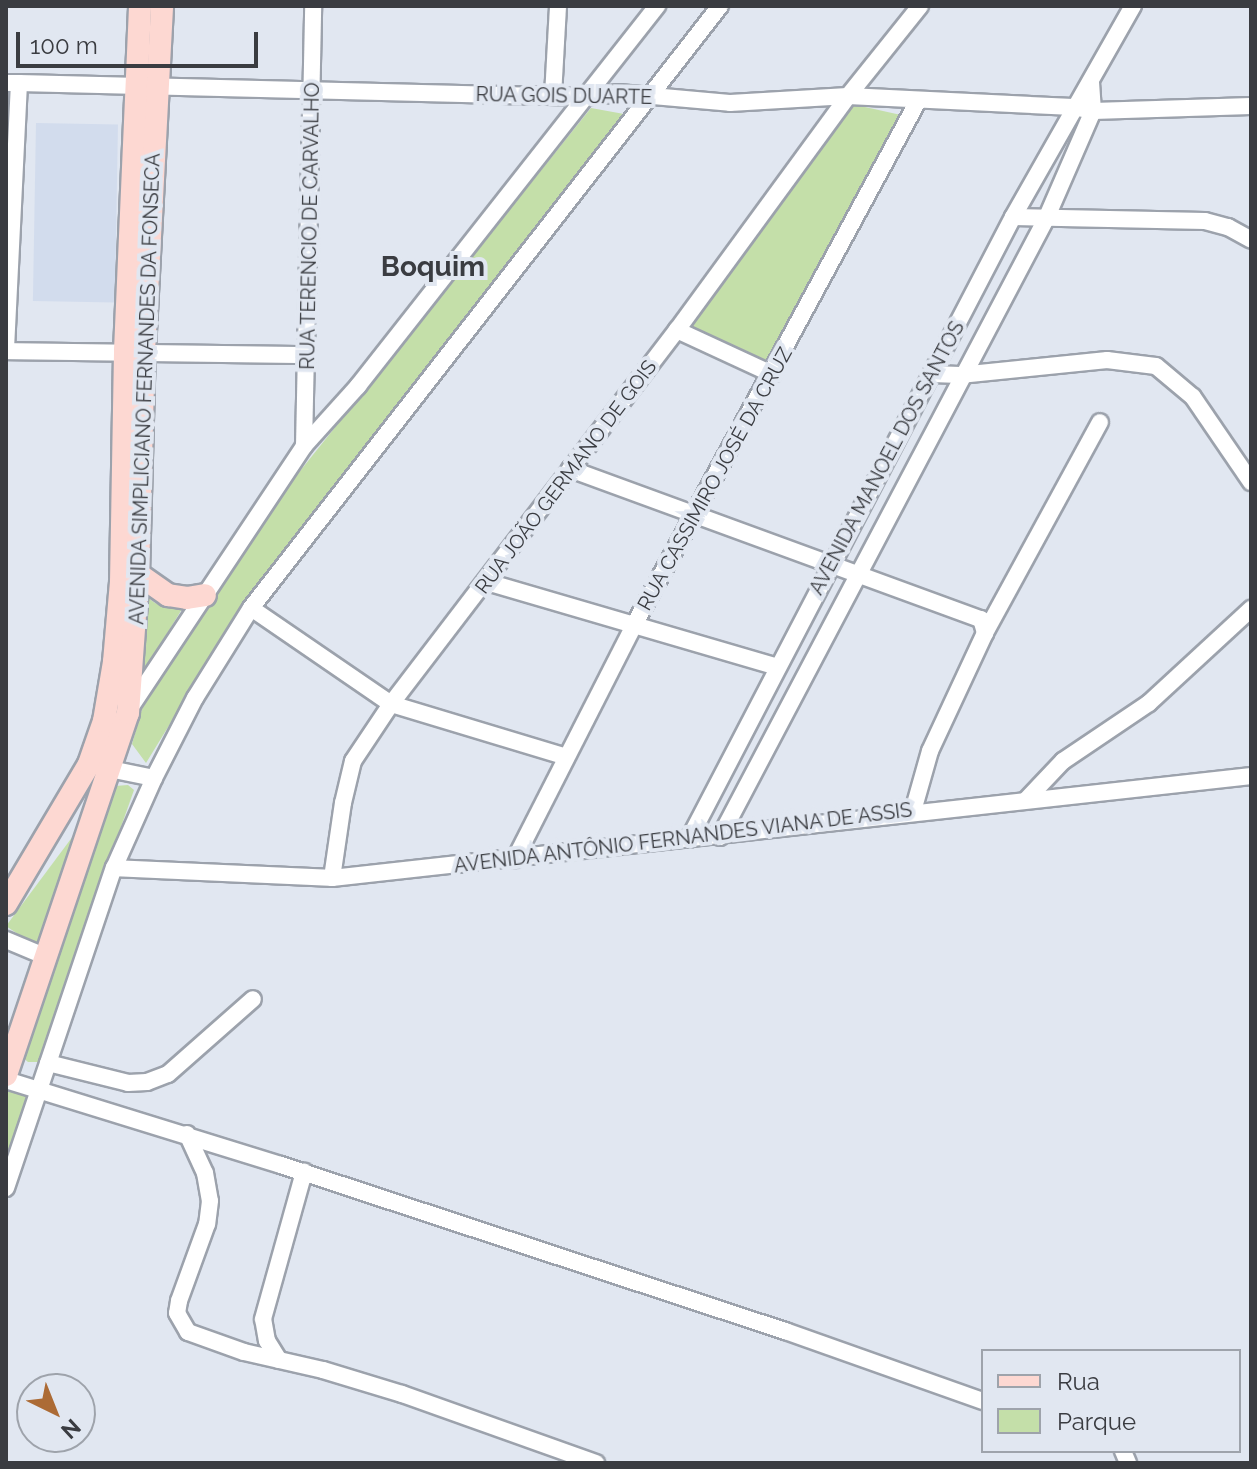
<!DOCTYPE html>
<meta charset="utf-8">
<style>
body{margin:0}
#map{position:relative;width:1257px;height:1469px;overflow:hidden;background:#e1e7f1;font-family:Raleway,sans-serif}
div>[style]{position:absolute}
.built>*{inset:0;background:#d2dced;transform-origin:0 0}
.green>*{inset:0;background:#c4dfa9}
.roads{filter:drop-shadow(2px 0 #9ca2ac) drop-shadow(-2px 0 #9ca2ac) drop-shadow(0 2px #9ca2ac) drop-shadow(0 -2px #9ca2ac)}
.minor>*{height:16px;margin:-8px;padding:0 8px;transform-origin:8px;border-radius:8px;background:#fff}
.major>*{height:22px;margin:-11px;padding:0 11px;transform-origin:11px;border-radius:11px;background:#fdd8d2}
span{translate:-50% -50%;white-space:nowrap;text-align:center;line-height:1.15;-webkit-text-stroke:8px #e1e7f1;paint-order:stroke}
.street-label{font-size:20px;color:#3a3c41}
.district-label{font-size:28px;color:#3a3c41;font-weight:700}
.frame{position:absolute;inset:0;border:8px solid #3a3c41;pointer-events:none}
.legend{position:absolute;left:981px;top:1349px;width:260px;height:104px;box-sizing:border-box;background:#e1e7f1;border:2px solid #9ea3ab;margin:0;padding:10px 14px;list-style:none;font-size:24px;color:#3a3c41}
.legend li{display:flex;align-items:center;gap:16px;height:40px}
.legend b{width:40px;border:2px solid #9ea3ab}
.north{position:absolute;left:16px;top:1373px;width:80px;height:80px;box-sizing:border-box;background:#e1e7f1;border:2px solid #9ea3ab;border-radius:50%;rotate:137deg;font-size:22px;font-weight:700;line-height:32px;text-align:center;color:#3a3c41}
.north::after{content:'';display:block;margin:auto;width:28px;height:36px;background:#ac6b35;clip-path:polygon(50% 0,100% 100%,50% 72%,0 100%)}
.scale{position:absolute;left:16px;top:32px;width:242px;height:36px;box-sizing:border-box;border:4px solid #3a3c41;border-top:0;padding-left:10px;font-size:24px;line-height:28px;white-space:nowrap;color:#3a3c41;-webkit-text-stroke:6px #e1e7f1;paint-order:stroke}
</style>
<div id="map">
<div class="built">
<i style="left:36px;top:123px;width:82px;height:178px;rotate:1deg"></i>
</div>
<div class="green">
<i style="clip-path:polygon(847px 103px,910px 117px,771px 364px,681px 327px)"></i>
<i style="clip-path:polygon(591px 108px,624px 114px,238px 613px,146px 763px,132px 744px,142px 709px,264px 516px)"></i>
<i style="clip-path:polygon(143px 594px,155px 603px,182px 609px,142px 675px)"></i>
<i style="clip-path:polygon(128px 785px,134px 790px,38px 1062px,28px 1062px,21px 1056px,115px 786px)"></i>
<i style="clip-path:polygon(79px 828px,37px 947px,6px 926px)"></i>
<i style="clip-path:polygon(9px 1088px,28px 1096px,6px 1164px,6px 1098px)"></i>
</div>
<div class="roads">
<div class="minor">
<i style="left:6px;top:83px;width:13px"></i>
<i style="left:19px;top:83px;width:265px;rotate:92.8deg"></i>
<i style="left:19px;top:83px;width:567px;rotate:1.41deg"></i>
<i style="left:586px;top:97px;width:33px;rotate:-7deg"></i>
<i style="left:619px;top:93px;width:111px;rotate:5.1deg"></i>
<i style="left:730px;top:103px;width:118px;rotate:-3.4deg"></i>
<i style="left:848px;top:96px;width:225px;rotate:2.8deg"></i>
<i style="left:1073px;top:107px;width:20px;rotate:11deg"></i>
<i style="left:1093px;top:111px;width:158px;rotate:-1.8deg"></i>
<i style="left:553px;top:96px;width:90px;rotate:-86.8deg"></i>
<i style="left:1013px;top:217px;width:192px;rotate:1.2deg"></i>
<i style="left:1205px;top:221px;width:24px;rotate:15deg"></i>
<i style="left:1228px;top:227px;width:26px;rotate:29deg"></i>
<i style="left:677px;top:330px;width:105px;rotate:24.9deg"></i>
<i style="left:6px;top:351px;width:302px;rotate:0.8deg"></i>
<i style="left:932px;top:374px;width:28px;rotate:2deg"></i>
<i style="left:960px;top:375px;width:148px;rotate:-5.8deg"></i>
<i style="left:1107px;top:360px;width:49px;rotate:7deg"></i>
<i style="left:1156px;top:366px;width:48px;rotate:40deg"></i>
<i style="left:1193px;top:397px;width:103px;rotate:55.7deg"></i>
<i style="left:304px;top:446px;width:440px;rotate:-88.8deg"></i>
<i style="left:570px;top:469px;width:438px;rotate:20.1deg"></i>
<i style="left:981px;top:619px;width:15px;rotate:74deg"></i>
<i style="left:985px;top:633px;width:130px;rotate:115deg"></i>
<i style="left:930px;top:751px;width:62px;rotate:105.8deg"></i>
<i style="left:487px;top:582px;width:302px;rotate:16.3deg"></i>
<i style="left:251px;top:608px;width:170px;rotate:34.4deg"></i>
<i style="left:391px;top:704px;width:183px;rotate:16.8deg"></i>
<i style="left:985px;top:633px;width:240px;rotate:-61.4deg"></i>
<i style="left:128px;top:711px;width:318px;rotate:-56.4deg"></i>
<i style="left:304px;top:446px;width:81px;rotate:-48deg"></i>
<i style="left:358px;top:386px;width:484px;rotate:-51.8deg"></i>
<i style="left:100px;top:767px;width:55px;rotate:11.5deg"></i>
<i style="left:1026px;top:800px;width:54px;rotate:-46.5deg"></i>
<i style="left:1063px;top:761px;width:104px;rotate:-34deg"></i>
<i style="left:1149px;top:703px;width:139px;rotate:-42.7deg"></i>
<i style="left:720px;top:837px;width:699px;rotate:-62.19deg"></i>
<i style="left:1046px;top:219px;width:118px;rotate:-66.5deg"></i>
<i style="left:1093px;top:111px;width:30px;rotate:-94deg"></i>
<i style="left:689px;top:839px;width:701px;rotate:-62.48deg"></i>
<i style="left:1013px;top:217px;width:243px;rotate:-60.4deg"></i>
<i style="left:515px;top:859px;width:260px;rotate:-63deg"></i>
<i style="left:633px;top:627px;width:598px;rotate:-61.55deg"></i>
<i style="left:114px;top:868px;width:218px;rotate:2.6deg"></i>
<i style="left:332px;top:878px;width:925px;rotate:-6.33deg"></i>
<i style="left:332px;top:878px;width:76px;rotate:-81.7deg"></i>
<i style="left:343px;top:803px;width:43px;rotate:-76.6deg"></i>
<i style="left:353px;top:761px;width:69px;rotate:-56.3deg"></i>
<i style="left:391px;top:704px;width:471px;rotate:-52.6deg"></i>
<i style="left:677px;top:330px;width:290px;rotate:-53.8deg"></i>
<i style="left:848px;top:96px;width:115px;rotate:-51.3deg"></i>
<i style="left:6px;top:940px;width:41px;rotate:22.8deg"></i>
<i style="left:48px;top:1063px;width:82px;rotate:14deg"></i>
<i style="left:128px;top:1083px;width:19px;rotate:-3deg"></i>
<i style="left:147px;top:1082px;width:22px;rotate:-21deg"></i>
<i style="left:168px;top:1074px;width:113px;rotate:-41.4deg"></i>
<i style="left:6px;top:1080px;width:288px;rotate:17.2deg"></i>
<i style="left:281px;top:1165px;width:531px;rotate:18.23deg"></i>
<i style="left:785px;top:1331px;width:210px;rotate:19.5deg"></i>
<i style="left:187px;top:1134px;width:43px;rotate:65.2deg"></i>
<i style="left:205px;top:1173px;width:28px;rotate:80deg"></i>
<i style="left:210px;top:1201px;width:23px;rotate:97deg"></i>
<i style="left:207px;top:1224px;width:82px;rotate:110deg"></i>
<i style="left:179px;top:1301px;width:12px;rotate:99deg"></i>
<i style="left:177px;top:1313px;width:22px;rotate:60deg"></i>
<i style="left:188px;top:1332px;width:59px;rotate:19.7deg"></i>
<i style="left:244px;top:1352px;width:81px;rotate:12.8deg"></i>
<i style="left:323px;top:1370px;width:83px;rotate:16.9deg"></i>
<i style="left:402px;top:1394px;width:206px;rotate:19.6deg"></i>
<i style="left:6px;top:1188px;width:338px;rotate:-71.4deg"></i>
<i style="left:114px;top:868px;width:98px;rotate:-66deg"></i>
<i style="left:154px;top:778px;width:90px;rotate:-62.9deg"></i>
<i style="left:195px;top:698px;width:106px;rotate:-58.1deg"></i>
<i style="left:251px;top:608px;width:763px;rotate:-52.08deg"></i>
<i style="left:279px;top:1360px;width:22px;rotate:-122deg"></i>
<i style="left:267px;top:1341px;width:22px;rotate:-100deg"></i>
<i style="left:263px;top:1319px;width:153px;rotate:-74.4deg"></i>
<i style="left:1123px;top:1451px;width:13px;rotate:67deg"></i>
</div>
<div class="major">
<i style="left:138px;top:574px;width:37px;rotate:35deg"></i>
<i style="left:168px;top:595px;width:19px;rotate:9deg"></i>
<i style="left:187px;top:598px;width:18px;rotate:-9deg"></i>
<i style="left:6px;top:904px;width:163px;rotate:-59.3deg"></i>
<i style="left:89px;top:764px;width:46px;rotate:-70.8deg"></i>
<i style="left:104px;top:721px;width:60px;rotate:-80.4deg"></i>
<i style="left:114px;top:662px;width:80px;rotate:-85deg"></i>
<i style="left:121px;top:582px;width:231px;rotate:-89deg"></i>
<i style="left:125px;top:351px;width:345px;rotate:-87.5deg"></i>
<i style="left:6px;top:1075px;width:382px;rotate:-71.4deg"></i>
<i style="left:128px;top:713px;width:139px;rotate:-85.9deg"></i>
<i style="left:138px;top:574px;width:223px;rotate:-88.5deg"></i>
<i style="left:144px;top:351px;width:345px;rotate:-87deg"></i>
</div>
</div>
<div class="street-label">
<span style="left:564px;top:96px;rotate:1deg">RUA GOIS DUARTE</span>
<span style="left:310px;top:226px;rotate:-89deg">RUA TERENCIO DE CARVALHO</span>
<span style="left:145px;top:389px;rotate:-88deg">AVENIDA SIMPLICIANO FERNANDES DA FONSECA</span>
<span style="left:887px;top:458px;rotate:-62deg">AVENIDA MANOEL DOS SANTOS</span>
<span style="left:566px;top:477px;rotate:-53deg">RUA JOÃO GERMANO DE GOIS</span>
<span style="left:715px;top:479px;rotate:-61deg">RUA CASSIMIRO JOSÉ DA CRUZ</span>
<span style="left:683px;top:838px;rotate:-7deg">AVENIDA ANTÔNIO FERNANDES VIANA DE ASSIS</span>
</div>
<div class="district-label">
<span style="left:433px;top:267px">Boquim</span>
</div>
<div class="frame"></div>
<ul class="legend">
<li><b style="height:10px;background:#fdd8d2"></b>Rua</li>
<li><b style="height:22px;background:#c4dfa9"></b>Parque</li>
</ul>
<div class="north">N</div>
<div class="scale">100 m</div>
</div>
